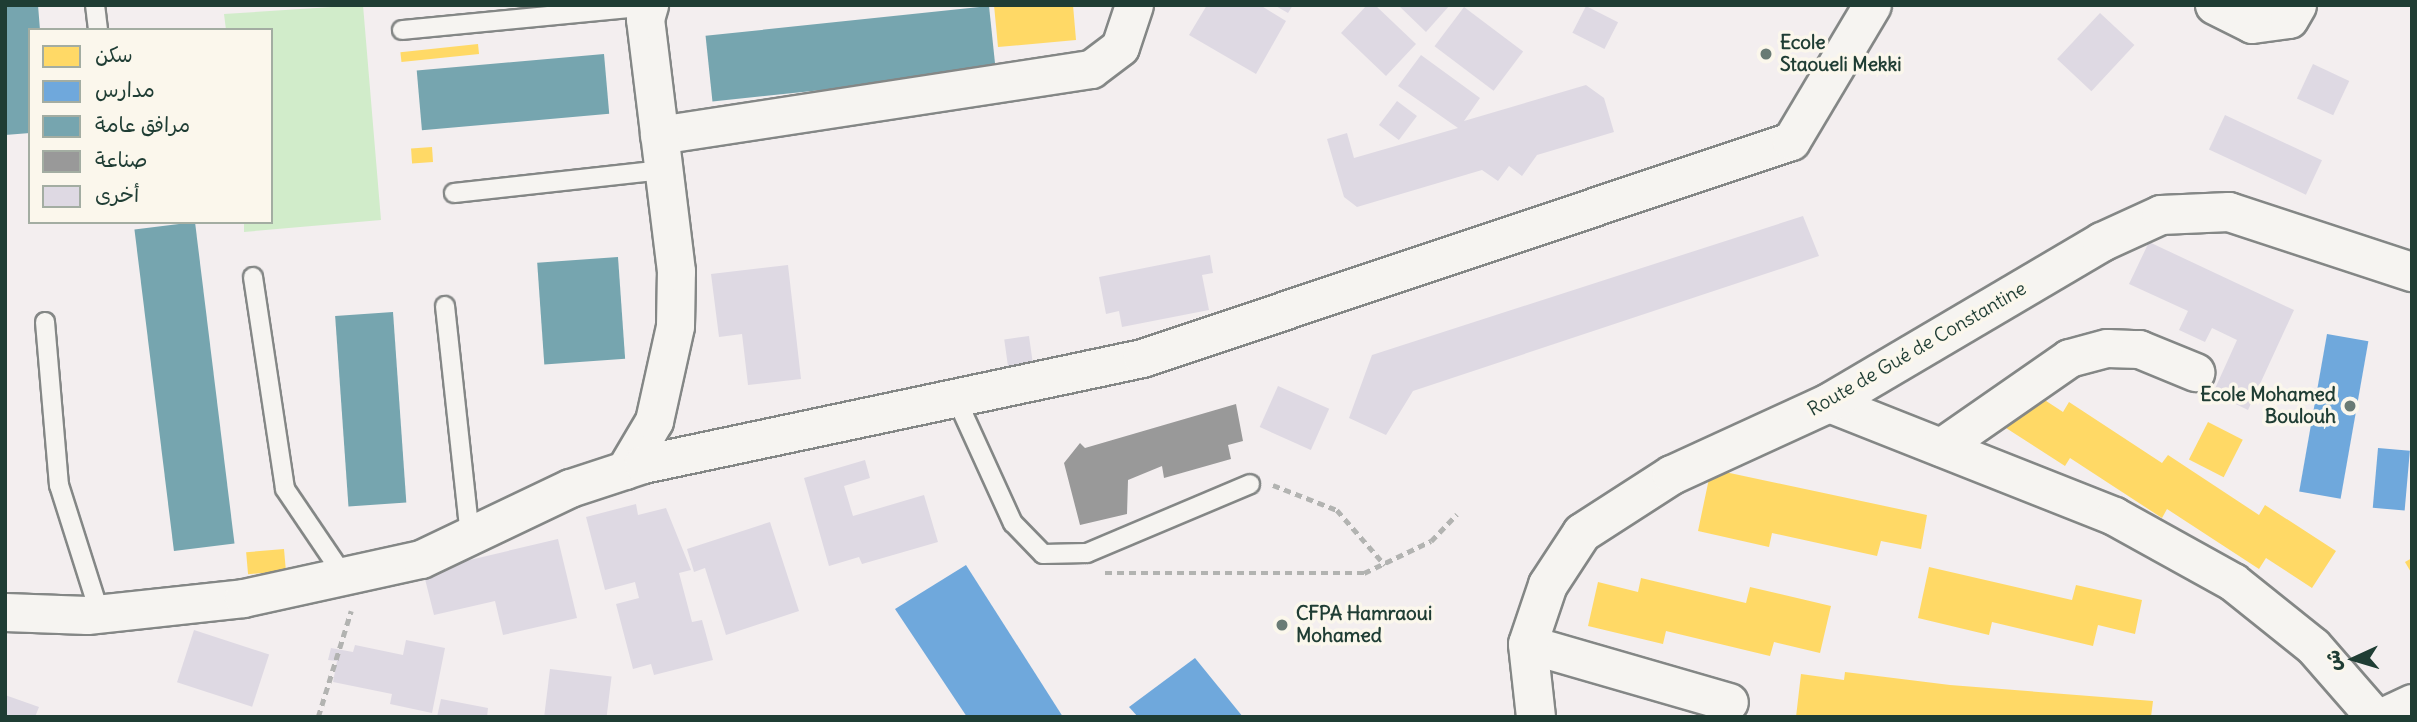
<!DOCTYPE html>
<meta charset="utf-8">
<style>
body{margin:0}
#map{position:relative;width:2417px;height:722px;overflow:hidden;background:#f3eeef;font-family:Delius,"Playpen Sans Arabic",sans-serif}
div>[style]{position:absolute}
.green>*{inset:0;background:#d1ecca}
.homes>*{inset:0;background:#ffd966;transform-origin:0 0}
.schools>*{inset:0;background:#6fa8dc;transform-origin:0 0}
.public>*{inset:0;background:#76a5af;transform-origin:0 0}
.industry>*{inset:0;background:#999}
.building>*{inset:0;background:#ded9e3;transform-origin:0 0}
.path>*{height:4.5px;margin-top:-2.25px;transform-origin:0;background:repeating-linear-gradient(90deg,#b2b3b1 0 7px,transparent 0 12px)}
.roads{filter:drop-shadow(2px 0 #848786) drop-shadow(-2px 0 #848786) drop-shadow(0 2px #848786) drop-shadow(0 -2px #848786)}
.lane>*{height:18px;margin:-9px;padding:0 9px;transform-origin:9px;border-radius:9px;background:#f6f4f1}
.street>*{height:37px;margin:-18.5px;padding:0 18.5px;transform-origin:18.5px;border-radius:18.5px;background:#f6f4f1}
.secondary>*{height:38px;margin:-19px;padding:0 19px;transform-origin:19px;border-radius:19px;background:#f6f4f1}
.dots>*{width:19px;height:19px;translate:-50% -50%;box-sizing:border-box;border:4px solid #fbf7ec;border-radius:50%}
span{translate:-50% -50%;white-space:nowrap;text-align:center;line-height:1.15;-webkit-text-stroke:7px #fbf7ec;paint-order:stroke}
.poi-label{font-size:19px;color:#1f3d34;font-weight:700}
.left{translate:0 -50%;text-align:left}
.right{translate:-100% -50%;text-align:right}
.street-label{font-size:19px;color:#1f3d34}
.frame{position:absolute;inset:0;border:7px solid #1f3d34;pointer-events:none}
.legend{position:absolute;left:28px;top:28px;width:245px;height:196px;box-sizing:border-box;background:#fbf7ec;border:2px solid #a3ada2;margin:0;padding:9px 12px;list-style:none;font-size:21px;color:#1f3d34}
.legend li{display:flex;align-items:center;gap:14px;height:35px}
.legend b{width:35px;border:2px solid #a3ada2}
.north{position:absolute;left:2319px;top:624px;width:70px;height:70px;-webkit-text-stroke:5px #fbf7ec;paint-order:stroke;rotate:266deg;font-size:19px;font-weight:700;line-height:28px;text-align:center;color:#1f3d34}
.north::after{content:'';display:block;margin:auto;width:24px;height:32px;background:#1f3d34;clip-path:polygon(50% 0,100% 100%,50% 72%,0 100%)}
</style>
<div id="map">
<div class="green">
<i style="clip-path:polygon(363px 5px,381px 220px,244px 232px,244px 222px,271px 222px,271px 30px,226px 30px,224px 14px)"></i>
</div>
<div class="homes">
<i style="clip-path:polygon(994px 5px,1073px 5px,1076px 40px,998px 47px)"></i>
<i style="left:478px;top:44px;width:10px;height:78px;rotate:84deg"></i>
<i style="left:432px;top:147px;width:15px;height:21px;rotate:86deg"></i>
<i style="clip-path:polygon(2031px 391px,2063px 412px,2069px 402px,2162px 463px,2168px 455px,2259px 515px,2265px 505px,2336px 551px,2312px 588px,2266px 558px,2259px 569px,2167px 509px,2162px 518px,2070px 458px,2065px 466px,2006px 428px)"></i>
<i style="left:2208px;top:422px;width:39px;height:42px;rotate:27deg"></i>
<i style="clip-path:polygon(1711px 469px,1927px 515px,1921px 549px,1881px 541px,1877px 556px,1772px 533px,1769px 547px,1698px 531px)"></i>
<i style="left:284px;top:549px;width:22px;height:38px;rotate:85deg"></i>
<i style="clip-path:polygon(2412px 558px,2412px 574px,2405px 562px)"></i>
<i style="clip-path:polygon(1929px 567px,2072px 600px,2076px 585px,2142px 600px,2135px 634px,2098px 625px,2093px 646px,1992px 622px,1989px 635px,1918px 618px)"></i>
<i style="clip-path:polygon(1641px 578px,1746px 603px,1750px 587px,1831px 606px,1820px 653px,1774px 642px,1770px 656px,1666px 631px,1663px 644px,1588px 626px,1598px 582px,1638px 592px)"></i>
<i style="clip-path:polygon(1845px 672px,1950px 685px,2153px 701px,2151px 717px,1796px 717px,1801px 674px,1844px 680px)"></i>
</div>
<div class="schools">
<i style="left:2327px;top:334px;width:42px;height:160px;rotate:10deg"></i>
<i style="left:2378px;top:448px;width:32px;height:60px;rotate:5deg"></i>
<i style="clip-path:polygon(966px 565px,1063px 717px,967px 717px,895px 609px)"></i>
<i style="clip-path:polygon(1195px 658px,1243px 717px,1138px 717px,1129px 707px)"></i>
</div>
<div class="public">
<i style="clip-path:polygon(5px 5px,38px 5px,40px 30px,30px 30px,30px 133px,5px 135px)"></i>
<i style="left:989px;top:6px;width:66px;height:285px;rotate:84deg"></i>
<i style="left:604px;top:54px;width:60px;height:188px;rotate:85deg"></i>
<i style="left:195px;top:222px;width:324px;height:61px;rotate:83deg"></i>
<i style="left:618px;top:257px;width:102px;height:81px;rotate:86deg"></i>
<i style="left:393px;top:312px;width:191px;height:58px;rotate:86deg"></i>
</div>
<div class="industry">
<i style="clip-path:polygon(1236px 404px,1243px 441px,1228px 445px,1231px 459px,1164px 478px,1162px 466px,1128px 480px,1127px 514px,1080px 525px,1064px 463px,1080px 443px,1085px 448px)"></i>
</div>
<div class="building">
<i style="clip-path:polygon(1207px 5px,1260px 5px,1286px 21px,1256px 74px,1189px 35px)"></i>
<i style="clip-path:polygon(1274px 5px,1293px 5px,1288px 13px)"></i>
<i style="clip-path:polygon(1367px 5px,1375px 5px,1416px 44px,1386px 76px,1341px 33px)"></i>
<i style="clip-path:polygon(1398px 5px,1450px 5px,1426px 32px)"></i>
<i style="left:1586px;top:6px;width:36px;height:30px;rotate:27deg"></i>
<i style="left:1464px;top:7px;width:74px;height:49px;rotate:37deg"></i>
<i style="left:2100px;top:13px;width:47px;height:63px;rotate:43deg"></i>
<i style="clip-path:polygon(1421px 55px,1480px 98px,1464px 121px,1586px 85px,1604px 98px,1614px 132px,1537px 155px,1522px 176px,1509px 166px,1498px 181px,1482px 170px,1357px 207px,1344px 197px,1327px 139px,1347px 133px,1354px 158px,1458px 128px,1398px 86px)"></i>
<i style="left:2313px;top:64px;width:40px;height:38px;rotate:25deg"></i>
<i style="left:1397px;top:101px;width:25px;height:30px;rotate:37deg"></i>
<i style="left:2225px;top:115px;width:107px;height:38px;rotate:25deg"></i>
<i style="clip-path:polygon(1803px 216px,1819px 256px,1413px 391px,1386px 435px,1349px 418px,1372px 355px)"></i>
<i style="clip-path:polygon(2149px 242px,2294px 310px,2248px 410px,2213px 393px,2237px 340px,2212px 328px,2205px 342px,2179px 330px,2188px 311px,2129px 284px)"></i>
<i style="clip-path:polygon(1210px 255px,1213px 273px,1202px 275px,1209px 310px,1122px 327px,1119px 311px,1106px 314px,1099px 277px)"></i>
<i style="clip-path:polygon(788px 265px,801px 379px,748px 385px,742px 334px,719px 337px,711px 274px)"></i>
<i style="left:1029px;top:336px;width:27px;height:25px;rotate:82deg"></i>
<i style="left:1278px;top:386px;width:56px;height:45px;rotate:24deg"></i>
<i style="clip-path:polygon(865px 460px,870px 478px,844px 486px,853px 516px,924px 495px,938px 542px,862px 564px,859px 557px,829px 566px,804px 478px)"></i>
<i style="clip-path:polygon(636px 504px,638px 515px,666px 508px,691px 570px,679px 573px,692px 622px,702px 620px,713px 660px,654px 675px,651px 664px,633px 669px,616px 604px,639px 598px,635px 582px,605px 590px,586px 517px)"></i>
<i style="clip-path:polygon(770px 522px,799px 611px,726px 635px,705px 568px,694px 572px,687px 549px)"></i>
<i style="clip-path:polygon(558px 539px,577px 618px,503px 635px,495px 601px,434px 615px,423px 571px)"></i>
<i style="left:194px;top:630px;width:79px;height:55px;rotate:18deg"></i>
<i style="clip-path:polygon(406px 640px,445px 648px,432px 713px,390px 704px,392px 694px,333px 682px,337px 661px,328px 660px,331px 648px,353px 652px,355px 645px,403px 655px)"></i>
<i style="left:550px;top:669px;width:62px;height:46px;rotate:7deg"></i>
<i style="clip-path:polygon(5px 695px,39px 707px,35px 717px,5px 717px)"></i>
<i style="clip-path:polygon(441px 699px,488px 708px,487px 717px,437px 717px)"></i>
</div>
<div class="path">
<i style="left:1273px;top:485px;width:69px;rotate:21.3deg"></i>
<i style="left:1337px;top:510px;width:73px;rotate:48.9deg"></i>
<i style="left:1105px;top:573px;width:259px"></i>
<i style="left:1364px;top:573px;width:74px;rotate:-25.5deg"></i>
<i style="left:1431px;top:541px;width:37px;rotate:-46deg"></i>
<i style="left:318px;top:717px;width:111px;rotate:-72.7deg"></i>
</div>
<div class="roads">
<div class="lane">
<i style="left:95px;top:5px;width:25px;rotate:83deg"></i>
<i style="left:402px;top:30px;width:248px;rotate:-5.5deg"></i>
<i style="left:454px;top:193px;width:210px;rotate:-6.3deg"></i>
<i style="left:253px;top:277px;width:214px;rotate:81.4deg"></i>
<i style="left:285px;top:489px;width:105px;rotate:55.9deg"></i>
<i style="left:445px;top:306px;width:231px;rotate:83.8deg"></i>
<i style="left:45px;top:322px;width:164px;rotate:85.1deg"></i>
<i style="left:59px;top:485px;width:135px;rotate:72.4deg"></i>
<i style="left:955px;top:396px;width:140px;rotate:65.5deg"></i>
<i style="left:1013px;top:523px;width:43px;rotate:45.9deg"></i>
<i style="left:1043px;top:554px;width:44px;rotate:-1.3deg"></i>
<i style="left:1087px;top:553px;width:177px;rotate:-22.9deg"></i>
</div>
<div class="street">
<i style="left:2214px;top:5px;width:42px;rotate:26.6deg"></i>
<i style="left:2252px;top:24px;width:37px;rotate:-8deg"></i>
<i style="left:2289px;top:19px;width:16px;rotate:-60deg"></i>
<i style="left:659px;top:135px;width:437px;rotate:-8.7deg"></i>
<i style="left:1091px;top:69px;width:36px;rotate:-37deg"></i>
<i style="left:1120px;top:47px;width:44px;rotate:-71.6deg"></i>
<i style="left:1829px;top:403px;width:307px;rotate:21.6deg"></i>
<i style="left:2114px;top:516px;width:136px;rotate:29deg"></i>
<i style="left:2233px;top:582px;width:102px;rotate:38.7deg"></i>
<i style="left:2313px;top:646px;width:94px;rotate:48.9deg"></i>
<i style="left:1941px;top:447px;width:156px;rotate:-34.8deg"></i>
<i style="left:2069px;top:358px;width:39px;rotate:-15deg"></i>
<i style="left:2107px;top:348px;width:32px;rotate:2deg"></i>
<i style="left:2139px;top:349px;width:61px;rotate:22.3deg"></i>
<i style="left:625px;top:470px;width:57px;rotate:-59.4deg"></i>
<i style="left:654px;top:421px;width:97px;rotate:-77.5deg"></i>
<i style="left:675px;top:326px;width:55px;rotate:-89deg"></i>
<i style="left:676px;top:271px;width:254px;rotate:-97deg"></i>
<i style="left:645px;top:19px;width:15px;rotate:-74deg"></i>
<i style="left:5px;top:612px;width:82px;rotate:2.1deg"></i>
<i style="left:87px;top:615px;width:157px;rotate:-6.2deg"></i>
<i style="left:243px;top:598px;width:182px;rotate:-12.4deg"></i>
<i style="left:421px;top:559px;width:165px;rotate:-25.5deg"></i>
<i style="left:570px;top:488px;width:77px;rotate:-18.2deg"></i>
<i style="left:643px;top:464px;width:510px;rotate:-11.99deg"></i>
<i style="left:1142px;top:358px;width:684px;rotate:-18.49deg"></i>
<i style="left:1791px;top:141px;width:158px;rotate:-59.2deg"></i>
<i style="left:1528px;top:644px;width:209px;rotate:16.1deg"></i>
<i style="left:2382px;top:717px;width:33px;rotate:-25deg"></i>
</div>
<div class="secondary">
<i style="left:1536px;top:717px;width:73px;rotate:-96.3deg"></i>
<i style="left:1528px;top:644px;width:62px;rotate:-71.3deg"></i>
<i style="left:1548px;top:585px;width:62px;rotate:-56.8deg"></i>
<i style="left:1582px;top:533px;width:107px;rotate:-32.8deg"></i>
<i style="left:1672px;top:475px;width:173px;rotate:-24.6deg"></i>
<i style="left:1829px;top:403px;width:317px;rotate:-30.5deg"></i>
<i style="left:2102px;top:242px;width:65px;rotate:-24.6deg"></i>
<i style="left:2161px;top:215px;width:68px;rotate:-2.5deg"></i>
<i style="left:2229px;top:212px;width:193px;rotate:18.2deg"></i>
</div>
</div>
<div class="dots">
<i style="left:1766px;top:54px;background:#697b75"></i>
<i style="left:2350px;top:406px;background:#697b75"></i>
<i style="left:1282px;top:625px;background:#697b75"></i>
</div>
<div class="poi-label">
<span class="left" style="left:1780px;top:54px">Ecole<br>Staoueli Mekki</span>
<span class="right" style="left:2336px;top:406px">Ecole Mohamed<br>Boulouh</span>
<span class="left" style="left:1296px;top:625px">CFPA Hamraoui<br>Mohamed</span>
</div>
<div class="street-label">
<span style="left:1917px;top:349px;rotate:-30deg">Route de Gué de Constantine</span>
</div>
<div class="frame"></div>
<ul class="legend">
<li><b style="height:19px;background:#ffd966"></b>سكن</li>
<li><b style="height:19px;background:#6fa8dc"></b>مدارس</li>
<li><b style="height:19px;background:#76a5af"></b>مرافق عامة</li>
<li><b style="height:19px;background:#999"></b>صناعة</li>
<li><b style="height:19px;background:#ded9e3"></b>أخرى</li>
</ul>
<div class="north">ش</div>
</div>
